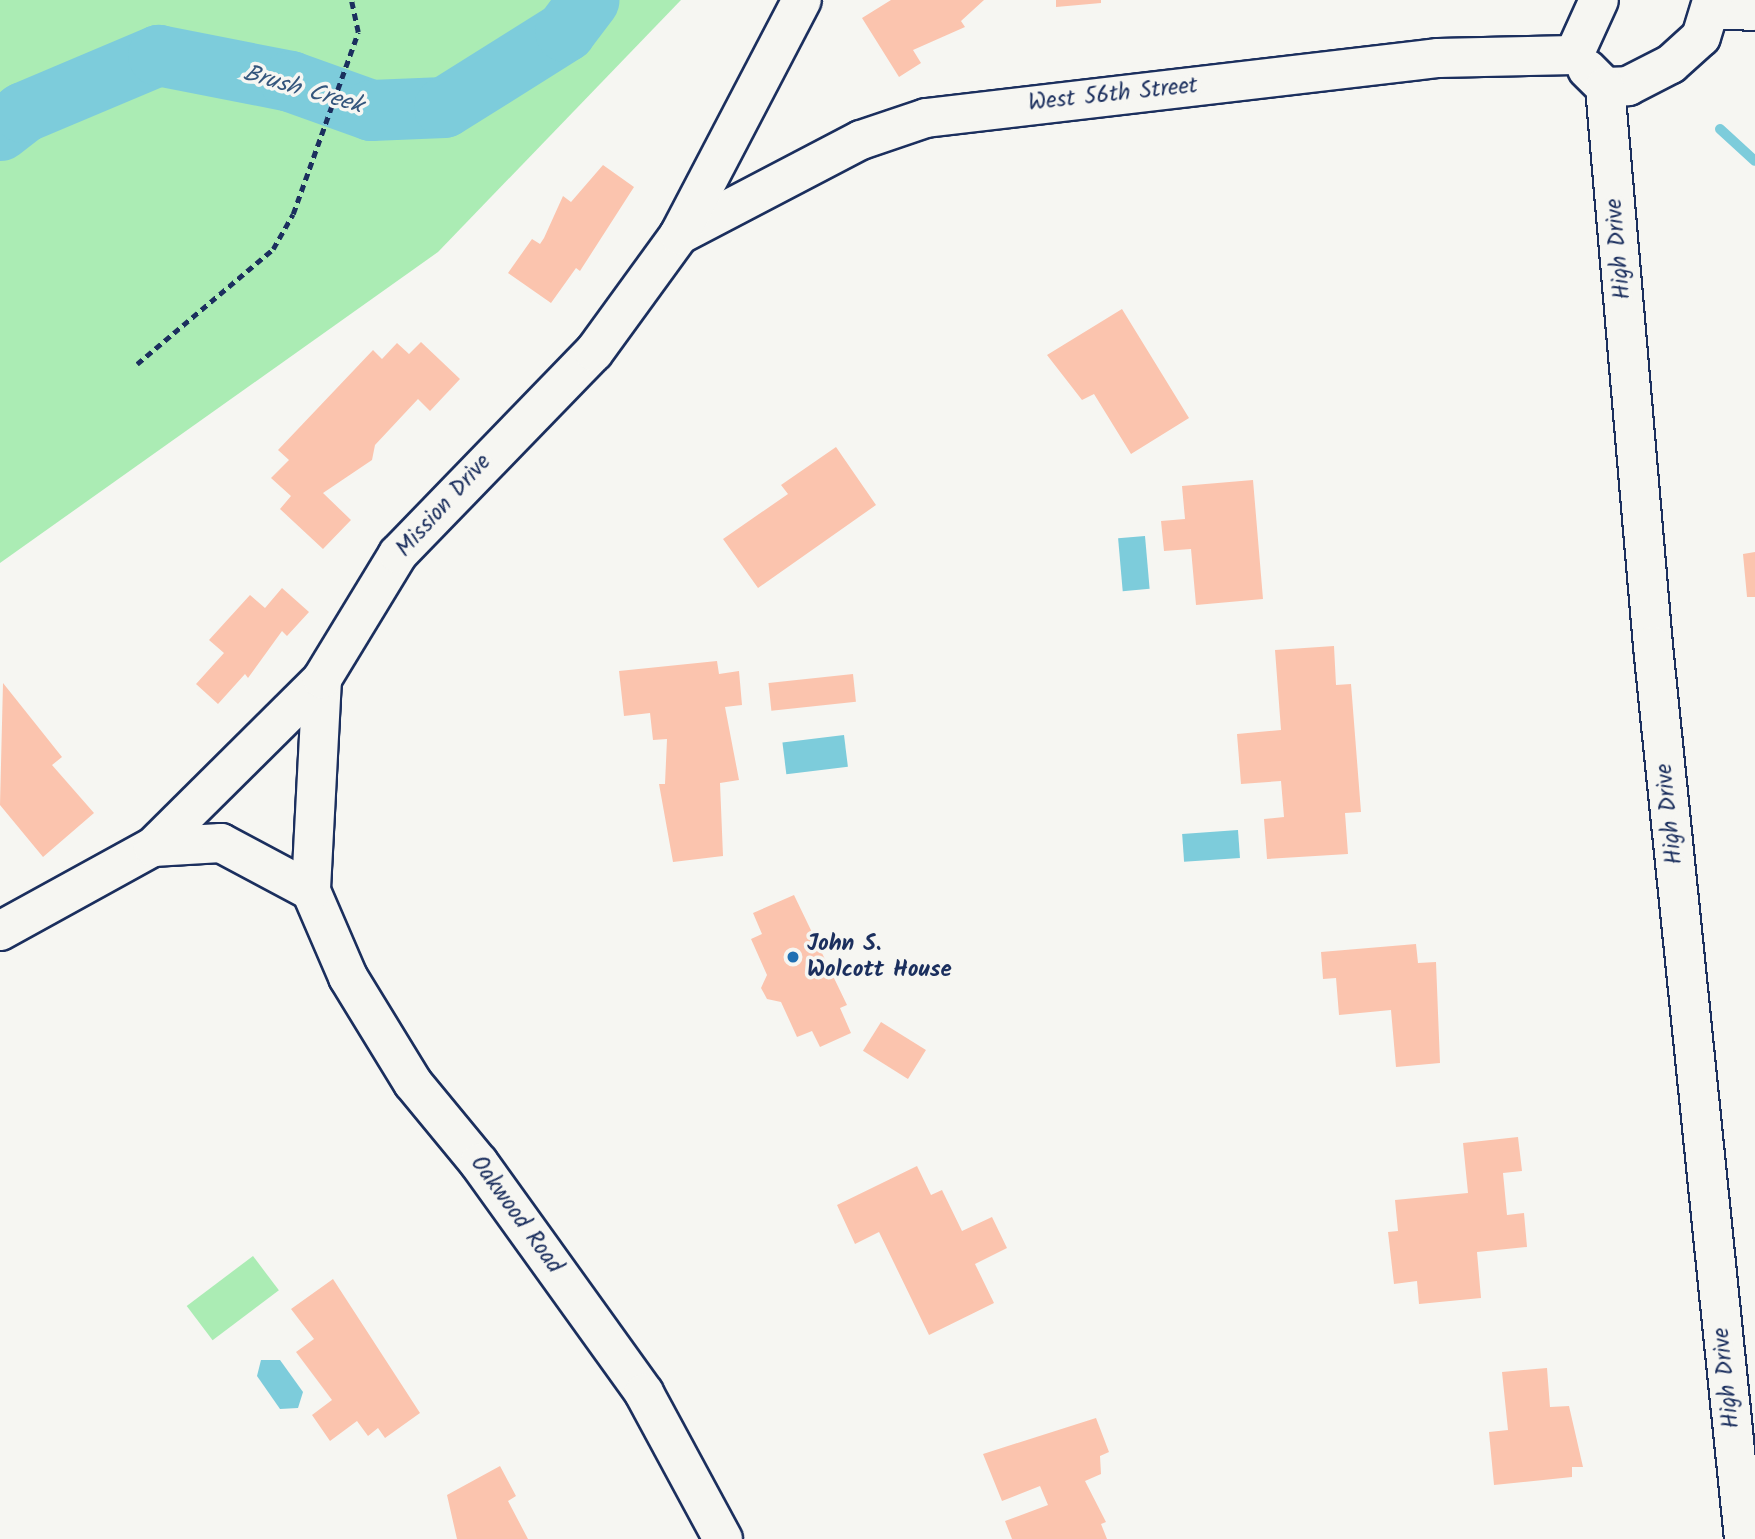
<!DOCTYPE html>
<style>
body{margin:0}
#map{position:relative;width:1755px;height:1539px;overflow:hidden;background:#f6f6f2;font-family:Kalam,sans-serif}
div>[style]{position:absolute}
.green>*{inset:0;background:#abecb4;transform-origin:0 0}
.water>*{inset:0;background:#7dccdb;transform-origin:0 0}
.stream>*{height:10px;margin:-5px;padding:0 5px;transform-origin:5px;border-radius:5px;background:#7dccdb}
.river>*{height:61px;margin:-30.5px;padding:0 30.5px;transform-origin:30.5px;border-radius:30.5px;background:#7dccdb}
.building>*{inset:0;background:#fbc4ae;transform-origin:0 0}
.path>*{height:4.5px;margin-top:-2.25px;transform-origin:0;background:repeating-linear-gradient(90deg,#1b2f5e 0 7px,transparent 0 12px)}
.roads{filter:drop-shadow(2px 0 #1b2f5e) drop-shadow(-2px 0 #1b2f5e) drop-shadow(0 2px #1b2f5e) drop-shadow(0 -2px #1b2f5e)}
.minor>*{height:38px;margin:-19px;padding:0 19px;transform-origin:19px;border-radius:19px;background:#f6f6f2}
.dots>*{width:19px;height:19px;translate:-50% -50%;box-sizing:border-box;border:4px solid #f6f6f2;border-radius:50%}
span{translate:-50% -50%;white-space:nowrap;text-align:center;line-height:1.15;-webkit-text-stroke:7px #f6f6f2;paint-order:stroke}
.street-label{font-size:23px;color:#1b2f5e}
.poi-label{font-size:23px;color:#1b2f5e;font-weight:700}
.left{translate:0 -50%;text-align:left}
.water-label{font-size:24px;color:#34567d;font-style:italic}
</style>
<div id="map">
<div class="green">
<i style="clip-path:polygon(0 0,681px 0,438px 252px,0 563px)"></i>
<i style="left:253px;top:1256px;width:43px;height:83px;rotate:53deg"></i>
</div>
<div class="water">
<i style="left:1145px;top:536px;width:53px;height:27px;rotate:85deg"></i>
<i style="left:844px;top:735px;width:32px;height:62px;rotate:83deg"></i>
<i style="left:1238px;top:830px;width:28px;height:56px;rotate:86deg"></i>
<i style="clip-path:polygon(261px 1360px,280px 1360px,303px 1392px,298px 1408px,280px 1409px,257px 1376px)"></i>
</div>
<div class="stream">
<i style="left:1720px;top:129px;width:47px;rotate:42.4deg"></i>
</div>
<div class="river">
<i style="left:0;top:130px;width:29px;rotate:-38deg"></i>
<i style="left:23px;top:112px;width:147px;rotate:-22.9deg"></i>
<i style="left:158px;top:55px;width:135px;rotate:11.1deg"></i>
<i style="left:290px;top:81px;width:86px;rotate:19.7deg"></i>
<i style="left:371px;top:110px;width:73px;rotate:-2.4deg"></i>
<i style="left:444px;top:107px;width:143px;rotate:-32.1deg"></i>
<i style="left:565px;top:31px;width:39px;rotate:-53deg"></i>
</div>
<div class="building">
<i style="clip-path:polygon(891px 0,984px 0,961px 21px,965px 27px,913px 50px,921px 63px,899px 77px,862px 18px)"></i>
<i style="clip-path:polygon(1056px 0,1101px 0,1101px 3px,1056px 7px)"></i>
<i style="clip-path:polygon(603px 165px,634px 187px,580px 271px,576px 268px,551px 303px,508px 273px,532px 239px,540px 244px,544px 238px,563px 196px,571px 202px)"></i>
<i style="clip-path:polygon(1122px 309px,1189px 418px,1131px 454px,1094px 394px,1082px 400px,1047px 355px)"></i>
<i style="clip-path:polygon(421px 342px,460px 379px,430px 411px,418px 399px,375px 445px,372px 460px,323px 493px,351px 520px,323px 549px,280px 509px,291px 496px,271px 478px,289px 460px,278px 450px,373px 350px,382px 359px,397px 343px,409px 354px)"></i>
<i style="clip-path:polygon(836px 447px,876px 505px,758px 588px,723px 539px,788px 494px,781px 485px)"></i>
<i style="clip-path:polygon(1253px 480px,1263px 599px,1196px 605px,1191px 549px,1164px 551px,1161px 521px,1185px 519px,1182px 486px)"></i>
<i style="clip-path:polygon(1755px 552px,1755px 597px,1747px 597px,1743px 554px)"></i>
<i style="clip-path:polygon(282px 588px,309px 612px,287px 636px,282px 631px,248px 678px,245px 674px,218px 704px,196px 684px,224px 653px,209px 640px,250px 595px,265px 608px)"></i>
<i style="clip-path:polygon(1334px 646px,1336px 685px,1351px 684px,1361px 812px,1345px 813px,1348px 854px,1267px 859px,1264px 819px,1284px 817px,1281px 781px,1241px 784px,1237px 734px,1281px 730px,1275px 650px)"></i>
<i style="clip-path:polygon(717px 661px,719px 674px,739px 671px,742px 705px,725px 707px,739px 780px,720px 783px,723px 856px,673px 862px,659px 784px,665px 784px,667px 739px,653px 740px,650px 713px,624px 716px,619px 671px)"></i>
<i style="left:853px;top:674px;width:28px;height:85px;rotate:84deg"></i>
<i style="clip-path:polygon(3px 683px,62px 757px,52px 765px,94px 813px,43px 857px,0 805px)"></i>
<i style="clip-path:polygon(794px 895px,847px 1005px,840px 1008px,851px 1033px,820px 1047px,812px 1031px,797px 1037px,781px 1002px,767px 999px,761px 988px,767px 975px,751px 939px,762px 934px,753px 913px)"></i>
<i style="clip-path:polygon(1416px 944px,1418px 963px,1436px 962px,1440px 1063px,1396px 1067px,1391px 1010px,1339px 1015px,1336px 978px,1323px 979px,1321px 952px)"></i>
<i style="left:881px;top:1022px;width:53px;height:34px;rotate:32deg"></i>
<i style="clip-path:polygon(1518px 1137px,1522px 1171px,1503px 1173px,1507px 1215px,1524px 1213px,1527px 1247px,1477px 1252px,1481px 1298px,1419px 1304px,1417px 1281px,1394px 1284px,1388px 1232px,1398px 1231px,1395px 1200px,1468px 1193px,1463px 1143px)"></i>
<i style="clip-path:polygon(917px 1166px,931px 1195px,942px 1190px,962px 1231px,992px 1217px,1007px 1248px,975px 1264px,994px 1303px,929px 1335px,879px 1232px,855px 1244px,837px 1205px)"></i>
<i style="clip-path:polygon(333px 1279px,420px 1413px,385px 1438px,378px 1428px,368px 1436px,357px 1421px,330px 1441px,312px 1415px,332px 1400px,296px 1352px,314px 1339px,291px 1309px)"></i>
<i style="clip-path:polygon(1547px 1368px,1550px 1407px,1569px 1406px,1583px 1467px,1572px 1467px,1572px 1477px,1494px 1485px,1489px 1432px,1508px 1430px,1502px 1372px)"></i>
<i style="clip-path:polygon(1096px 1418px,1109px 1452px,1100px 1456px,1101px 1474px,1085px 1481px,1106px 1522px,1101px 1524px,1107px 1539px,1012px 1539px,1005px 1521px,1048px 1505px,1040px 1486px,1002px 1501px,983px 1454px)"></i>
<i style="clip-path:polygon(500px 1466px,516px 1496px,508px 1501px,528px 1539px,457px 1539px,447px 1495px)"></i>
</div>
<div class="path">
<i style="left:137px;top:364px;width:178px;rotate:-40.2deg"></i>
<i style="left:273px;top:249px;width:40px;rotate:-60.3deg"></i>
<i style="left:293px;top:214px;width:193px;rotate:-70.3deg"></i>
<i style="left:358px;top:32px;width:33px;rotate:-102deg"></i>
</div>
<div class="roads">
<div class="minor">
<i style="left:1712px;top:9px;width:43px;rotate:2.7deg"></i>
<i style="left:1574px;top:55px;width:60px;rotate:-65.6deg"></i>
<i style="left:1587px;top:69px;width:25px;rotate:45deg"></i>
<i style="left:1605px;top:87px;width:23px;rotate:-2deg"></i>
<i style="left:1628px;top:86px;width:48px;rotate:-27.1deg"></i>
<i style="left:1671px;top:64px;width:40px;rotate:-42deg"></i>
<i style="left:1701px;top:37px;width:39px;rotate:-73deg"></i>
<i style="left:1605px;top:87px;width:561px;rotate:85.09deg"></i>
<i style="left:1653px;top:646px;width:898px;rotate:84.18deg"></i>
<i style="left:679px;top:235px;width:205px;rotate:-27.6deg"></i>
<i style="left:861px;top:140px;width:69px;rotate:-18.7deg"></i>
<i style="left:926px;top:118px;width:516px;rotate:-6.68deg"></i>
<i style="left:1438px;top:58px;width:136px;rotate:-1.3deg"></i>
<i style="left:322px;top:679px;width:212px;rotate:93deg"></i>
<i style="left:311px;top:891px;width:94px;rotate:66.7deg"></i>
<i style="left:348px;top:977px;width:124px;rotate:58.5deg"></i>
<i style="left:413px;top:1083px;width:104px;rotate:50.5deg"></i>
<i style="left:479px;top:1163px;width:283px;rotate:54.3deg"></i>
<i style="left:644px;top:1393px;width:166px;rotate:61.6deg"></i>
<i style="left:153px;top:847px;width:68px;rotate:-3.4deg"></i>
<i style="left:221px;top:843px;width:102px;rotate:28.1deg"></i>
<i style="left:0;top:931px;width:175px;rotate:-28.8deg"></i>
<i style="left:153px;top:847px;width:238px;rotate:-44.8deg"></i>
<i style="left:322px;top:679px;width:146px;rotate:-58.7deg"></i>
<i style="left:398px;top:554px;width:281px;rotate:-45.9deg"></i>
<i style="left:594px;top:352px;width:145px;rotate:-54deg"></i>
<i style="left:679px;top:235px;width:265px;rotate:-62.4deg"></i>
</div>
</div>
<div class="dots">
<i style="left:793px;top:957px;background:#1f6fb2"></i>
</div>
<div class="street-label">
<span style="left:1113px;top:95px;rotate:-6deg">West 56th Street</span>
<span style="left:1619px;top:249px;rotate:-95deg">High Drive</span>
<span style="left:444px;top:506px;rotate:-48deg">Mission Drive</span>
<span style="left:1670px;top:814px;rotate:-96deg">High Drive</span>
<span style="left:516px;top:1215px;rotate:54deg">Oakwood Road</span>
<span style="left:1727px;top:1378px;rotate:-96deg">High Drive</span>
</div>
<div class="poi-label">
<span class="left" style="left:807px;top:957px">John S.<br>Wolcott House</span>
</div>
<div class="water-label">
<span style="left:303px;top:90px;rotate:16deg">Brush Creek</span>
</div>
</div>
